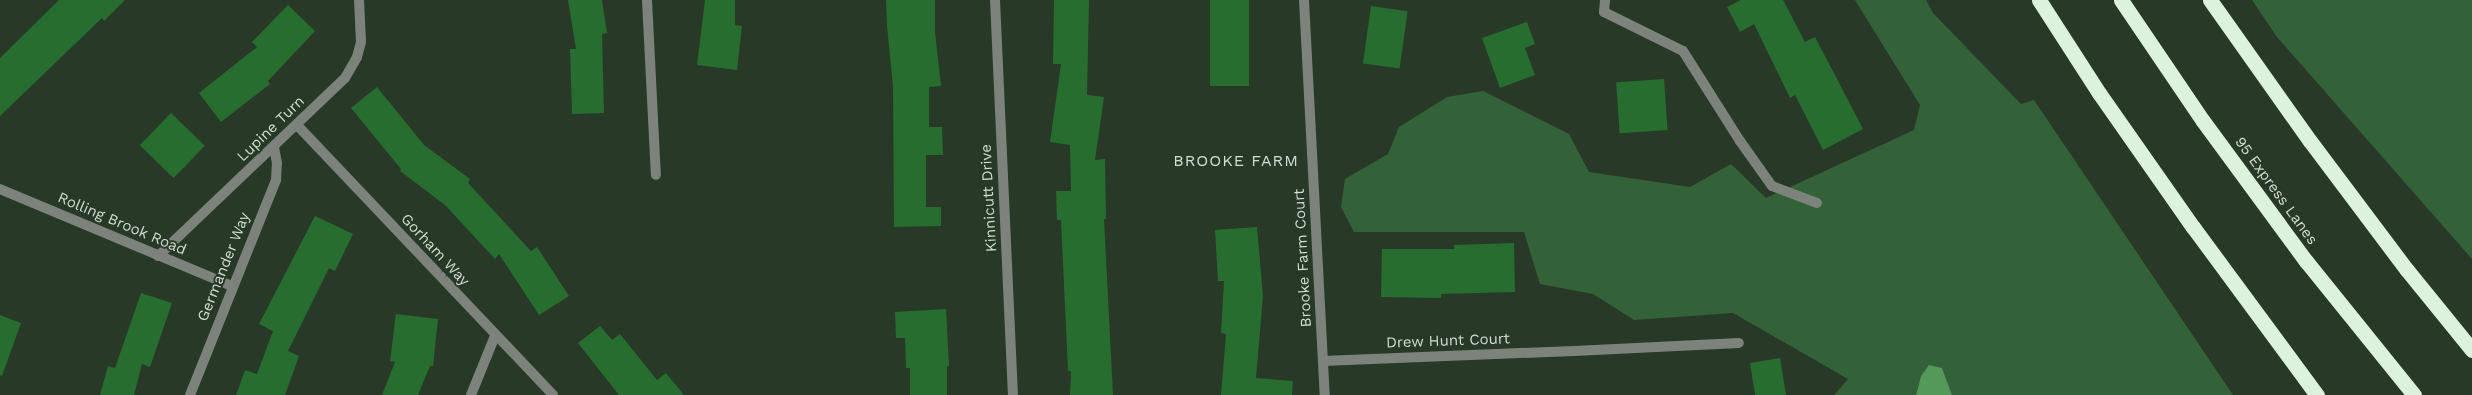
<!DOCTYPE html>
<style>
body{margin:0}
#map{position:relative;width:2472px;height:395px;overflow:hidden;background:#283928;font-family:"Work Sans",sans-serif}
div>[style]{position:absolute}
.green>*{inset:0;background:#346238}
.water>*{inset:0;background:#54985a}
.building>*{inset:0;background:#276d30;transform-origin:0 0}
.lane>*{height:10px;margin:-5px;padding:0 5px;transform-origin:5px;border-radius:5px;background:#7b837b}
.street>*{height:10px;margin:-5px;padding:0 5px;transform-origin:5px;border-radius:5px;background:#7b837b}
.highway>*{height:15px;margin:-7.5px;padding:0 7.5px;transform-origin:7.5px;border-radius:7.5px;background:#ddf2dd}
span{translate:-50% -50%;white-space:nowrap;text-align:center;line-height:1.15;-webkit-text-stroke:4px #283928;paint-order:stroke}
.street-label{font-size:15px;color:#d3ddd3}
.neighbourhood-label{font-size:16px;color:#d3ddd3;letter-spacing:1px}
</style>
<div id="map">
<div class="green">
<i style="clip-path:polygon(1855px 0,1926px 0,1933px 13px,2021px 104px,2034px 100px,2233px 395px,1952px 395px,1942px 368px,1921px 376px,1916px 395px,1834px 395px,1848px 379px,1733px 313px,1634px 320px,1593px 294px,1540px 284px,1524px 232px,1354px 232px,1341px 207px,1345px 179px,1388px 154px,1399px 127px,1447px 97px,1483px 91px,1569px 134px,1589px 172px,1690px 187px,1731px 164px,1766px 198px,1914px 130px,1920px 105px)"></i>
<i style="clip-path:polygon(2252px 0,2472px 0,2472px 259px,2277px 37px)"></i>
</div>
<div class="water">
<i style="clip-path:polygon(1929px 365px,1942px 368px,1952px 395px,1916px 395px,1921px 376px)"></i>
</div>
<div class="building">
<i style="clip-path:polygon(59px 0,125px 0,104px 21px,102px 18px,0 116px,0 58px)"></i>
<i style="clip-path:polygon(568px 0,602px 0,607px 33px,602px 34px,604px 113px,572px 114px,570px 49px,576px 49px)"></i>
<i style="clip-path:polygon(705px 0,735px 0,735px 25px,742px 26px,737px 70px,697px 65px)"></i>
<i style="clip-path:polygon(886px 0,935px 0,935px 32px,941px 86px,929px 87px,929px 127px,942px 127px,943px 155px,926px 155px,926px 207px,941px 207px,941px 226px,894px 227px,893px 86px,887px 26px)"></i>
<i style="clip-path:polygon(1054px 0,1089px 0,1087px 95px,1104px 97px,1095px 160px,1105px 159px,1106px 219px,1104px 219px,1113px 395px,1070px 395px,1071px 371px,1068px 371px,1061px 220px,1057px 220px,1056px 191px,1071px 191px,1070px 145px,1050px 142px,1061px 64px,1053px 64px)"></i>
<i style="left:1210px;top:0;width:39px;height:86px"></i>
<i style="clip-path:polygon(1741px 0,1783px 0,1805px 42px,1815px 37px,1863px 129px,1823px 150px,1795px 95px,1790px 98px,1754px 24px,1740px 32px,1727px 7px)"></i>
<i style="clip-path:polygon(288px 5px,315px 31px,268px 81px,270px 84px,221px 122px,199px 93px,257px 47px,252px 42px)"></i>
<i style="left:1371px;top:6px;width:37px;height:58px;rotate:8deg"></i>
<i style="clip-path:polygon(1527px 22px,1535px 44px,1525px 48px,1535px 75px,1500px 88px,1482px 38px)"></i>
<i style="left:1664px;top:79px;width:51px;height:48px;rotate:86deg"></i>
<i style="clip-path:polygon(377px 87px,424px 145px,470px 179px,468px 183px,531px 251px,537px 247px,569px 296px,539px 315px,499px 254px,495px 259px,445px 205px,400px 171px,401px 169px,351px 108px)"></i>
<i style="left:171px;top:113px;width:47px;height:45px;rotate:44deg"></i>
<i style="clip-path:polygon(315px 216px,353px 234px,335px 271px,329px 268px,288px 351px,299px 356px,285px 395px,236px 395px,245px 370px,257px 374px,273px 331px,259px 324px)"></i>
<i style="clip-path:polygon(1257px 227px,1263px 296px,1256px 378px,1293px 381px,1292px 395px,1221px 395px,1226px 334px,1221px 333px,1224px 281px,1218px 281px,1215px 230px)"></i>
<i style="clip-path:polygon(1514px 243px,1515px 292px,1441px 294px,1441px 298px,1381px 297px,1382px 249px,1454px 249px,1454px 245px)"></i>
<i style="clip-path:polygon(141px 293px,172px 303px,150px 367px,142px 364px,134px 395px,100px 395px,108px 366px,115px 368px)"></i>
<i style="clip-path:polygon(946px 309px,949px 366px,947px 366px,947px 395px,910px 395px,910px 368px,906px 368px,905px 338px,896px 338px,895px 312px)"></i>
<i style="clip-path:polygon(396px 314px,438px 319px,433px 366px,430px 366px,418px 395px,382px 395px,395px 362px,390px 361px)"></i>
<i style="clip-path:polygon(0 315px,21px 323px,2px 376px,0 375px)"></i>
<i style="clip-path:polygon(600px 326px,612px 340px,620px 334px,657px 380px,666px 373px,684px 395px,619px 395px,578px 343px)"></i>
<i style="clip-path:polygon(1780px 358px,1786px 395px,1755px 395px,1750px 363px)"></i>
</div>
<div class="lane">
<i style="left:1604px;top:12px;width:88px;rotate:26.3deg"></i>
<i style="left:1683px;top:51px;width:107px;rotate:57.7deg"></i>
<i style="left:1740px;top:141px;width:55px;rotate:54.6deg"></i>
<i style="left:1772px;top:186px;width:48px;rotate:20.7deg"></i>
<i style="left:1574px;top:351px;width:165px;rotate:-2.8deg"></i>
</div>
<div class="street">
<i style="left:647px;top:0;width:175px;rotate:87.1deg"></i>
<i style="left:995px;top:0;width:395px;rotate:87.4deg"></i>
<i style="left:1304px;top:0;width:396px;rotate:87deg"></i>
<i style="left:1604px;top:12px;width:12px;rotate:-85deg"></i>
<i style="left:297px;top:125px;width:372px;rotate:46.5deg"></i>
<i style="left:0;top:189px;width:251px;rotate:22.7deg"></i>
<i style="left:158px;top:256px;width:258px;rotate:-43.6deg"></i>
<i style="left:345px;top:78px;width:24px;rotate:-60deg"></i>
<i style="left:357px;top:57px;width:16px;rotate:-75deg"></i>
<i style="left:361px;top:42px;width:42px;rotate:-92.7deg"></i>
<i style="left:1323px;top:361px;width:251px;rotate:-2.3deg"></i>
<i style="left:190px;top:395px;width:232px;rotate:-68.2deg"></i>
<i style="left:276px;top:180px;width:17px;rotate:-87deg"></i>
<i style="left:277px;top:163px;width:15px;rotate:-101deg"></i>
<i style="left:471px;top:395px;width:64px;rotate:-67.9deg"></i>
</div>
<div class="highway">
<i style="left:2039px;top:0;width:111px;rotate:57.2deg"></i>
<i style="left:2099px;top:93px;width:164px;rotate:55deg"></i>
<i style="left:2193px;top:227px;width:209px;rotate:53.6deg"></i>
<i style="left:2121px;top:0;width:146px;rotate:55.9deg"></i>
<i style="left:2203px;top:121px;width:174px;rotate:53.7deg"></i>
<i style="left:2306px;top:261px;width:172px;rotate:51.1deg"></i>
<i style="left:2210px;top:0;width:173px;rotate:54.7deg"></i>
<i style="left:2310px;top:141px;width:161px;rotate:53.1deg"></i>
<i style="left:2407px;top:270px;width:103px;rotate:50.9deg"></i>
</div>
<div class="street-label">
<span style="left:271px;top:129px;rotate:-44deg">Lupine Turn</span>
<span style="left:2276px;top:191px;rotate:54deg">95 Express Lanes</span>
<span style="left:989px;top:198px;rotate:-93deg">Kinnicutt Drive</span>
<span style="left:122px;top:224px;rotate:23deg">Rolling Brook Road</span>
<span style="left:435px;top:250px;rotate:47deg">Gorham Way</span>
<span style="left:1303px;top:258px;rotate:-93deg">Brooke Farm Court</span>
<span style="left:224px;top:267px;rotate:-68deg">Germander Way</span>
<span style="left:1448px;top:341px;rotate:-2deg">Drew Hunt Court</span>
</div>
<div class="neighbourhood-label">
<span style="left:1236px;top:161px">BROOKE FARM</span>
</div>
</div>
